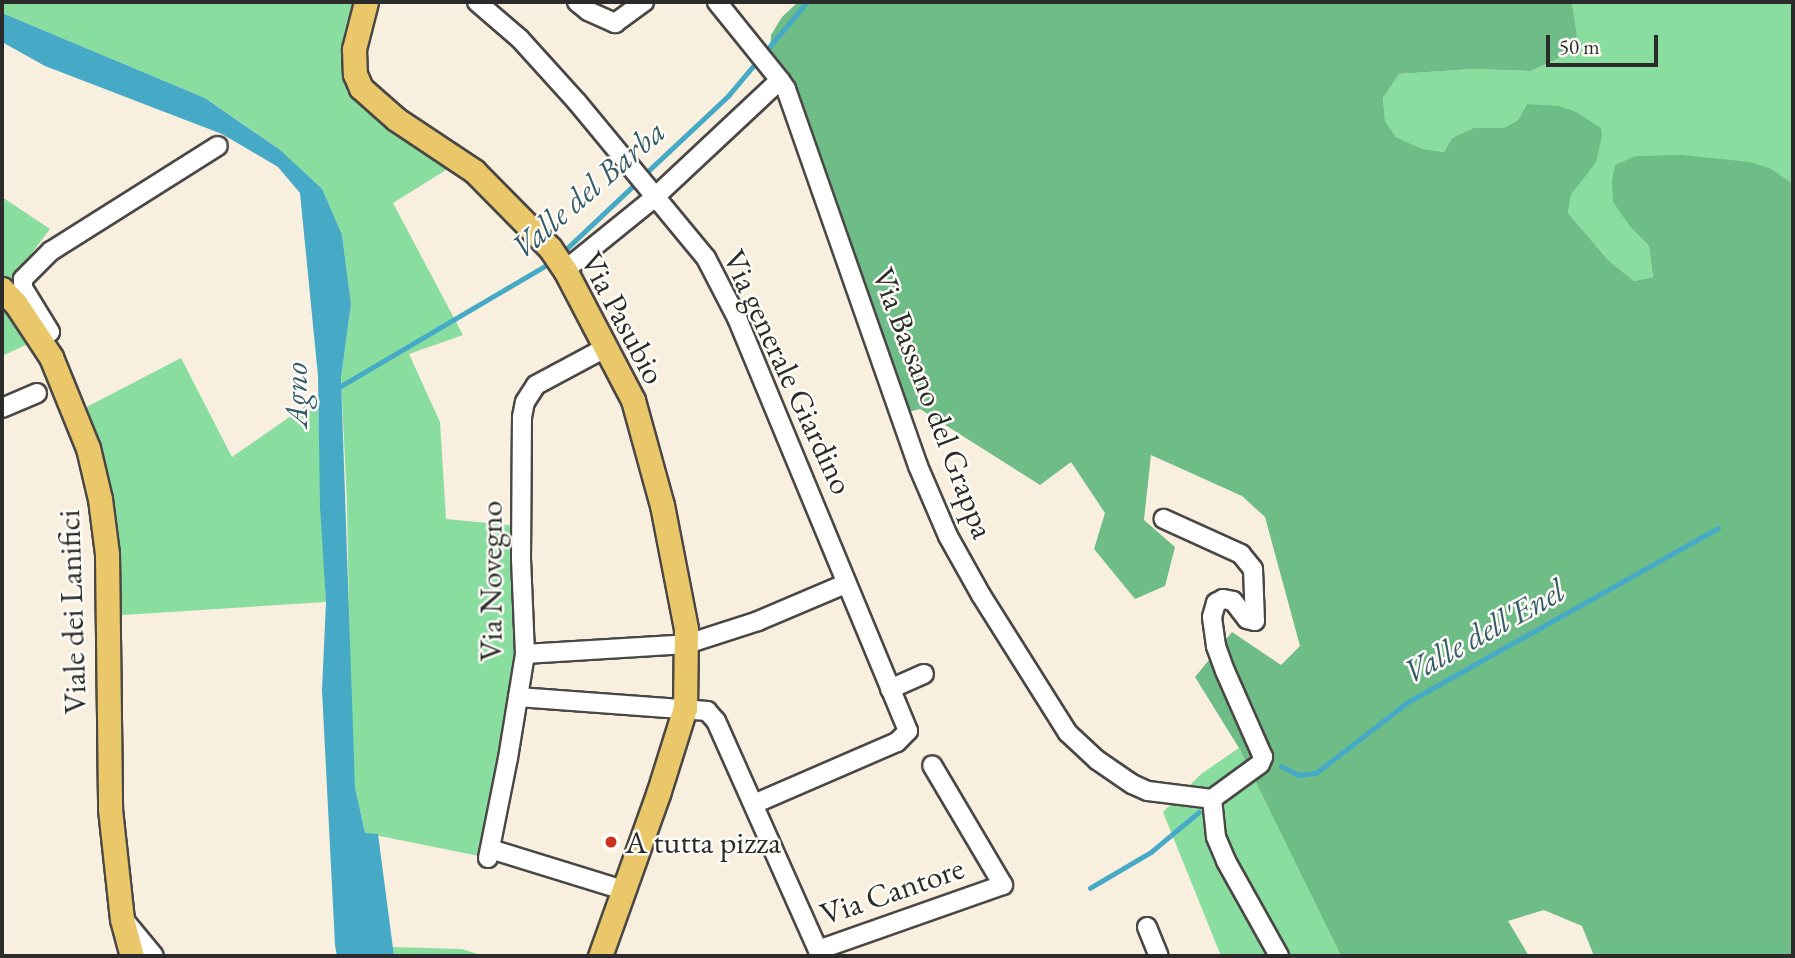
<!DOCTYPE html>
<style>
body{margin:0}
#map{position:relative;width:1795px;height:958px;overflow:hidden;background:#f8efde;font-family:"EB Garamond",serif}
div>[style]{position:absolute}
.green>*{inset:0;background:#89dd9f}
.forest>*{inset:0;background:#6ebc86}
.water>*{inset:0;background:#46a9c6}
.stream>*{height:4.5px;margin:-2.25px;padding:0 2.25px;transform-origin:2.25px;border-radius:2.25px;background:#46a9c6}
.roads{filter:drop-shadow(2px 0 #4a4846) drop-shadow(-2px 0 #4a4846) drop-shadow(0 2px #4a4846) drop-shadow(0 -2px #4a4846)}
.minor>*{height:18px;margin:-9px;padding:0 9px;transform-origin:9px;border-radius:9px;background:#fff}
.major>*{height:23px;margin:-11.5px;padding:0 11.5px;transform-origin:11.5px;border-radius:11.5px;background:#eac769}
.dots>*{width:19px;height:19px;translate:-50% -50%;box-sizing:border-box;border:4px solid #fdfcf7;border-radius:50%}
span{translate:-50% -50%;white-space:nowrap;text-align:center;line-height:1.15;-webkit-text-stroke:5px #fdfcf7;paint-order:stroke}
.street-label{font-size:32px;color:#2b2b2b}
.poi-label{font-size:32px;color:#2b2b2b}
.left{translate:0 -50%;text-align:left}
.water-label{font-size:33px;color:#365d69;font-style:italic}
.frame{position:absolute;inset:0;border:4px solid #2b2b2b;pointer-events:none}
.scale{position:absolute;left:1546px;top:35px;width:112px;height:32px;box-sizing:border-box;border:4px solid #2b2b2b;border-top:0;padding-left:9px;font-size:21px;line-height:24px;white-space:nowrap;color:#2b2b2b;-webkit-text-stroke:5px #fdfcf7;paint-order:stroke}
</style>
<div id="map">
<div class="green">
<i style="clip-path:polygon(2px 2px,366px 2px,357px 74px,462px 160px,393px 203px,463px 335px,409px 354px,440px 422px,446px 519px,528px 527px,528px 606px,484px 857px,365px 833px,355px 787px,351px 712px,347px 503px,341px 378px,351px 304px,342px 235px,279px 149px,236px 119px,205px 98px,2px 13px)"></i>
<i style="clip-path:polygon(1572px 2px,1793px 2px,1793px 184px,1772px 169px,1683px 155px,1631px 228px,1649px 246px,1653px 277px,1634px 281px,1608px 260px,1568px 213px,1571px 195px,1581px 182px,1527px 104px,1518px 120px,1504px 128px,1473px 128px,1452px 138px,1444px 152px,1423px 149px,1396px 137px,1385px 121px,1383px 98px,1399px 74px,1472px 69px,1531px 71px,1574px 51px,1577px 35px)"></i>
<i style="clip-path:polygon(2px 197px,50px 229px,8px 285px,43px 337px,2px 356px)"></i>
<i style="clip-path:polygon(181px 358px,232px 457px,318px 397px,326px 602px,107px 616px,77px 412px)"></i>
<i style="clip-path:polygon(1239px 748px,1341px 956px,1221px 956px,1163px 812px,1201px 774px)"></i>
<i style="clip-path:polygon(391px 947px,462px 949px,484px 956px,394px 956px)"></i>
</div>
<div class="forest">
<i style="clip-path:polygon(798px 2px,1572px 2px,1577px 35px,1574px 51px,1531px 71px,1472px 69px,1399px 74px,1383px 98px,1385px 121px,1396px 137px,1423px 149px,1444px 152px,1452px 138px,1473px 128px,1504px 128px,1518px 120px,1527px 104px,1559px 106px,1576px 112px,1601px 128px,1602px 136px,1596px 162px,1571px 195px,1568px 213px,1608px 260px,1634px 281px,1653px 277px,1649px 246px,1631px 228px,1613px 202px,1612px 181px,1615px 165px,1636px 156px,1683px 155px,1750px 162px,1772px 169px,1793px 184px,1793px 956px,1594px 956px,1582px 926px,1544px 910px,1508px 921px,1529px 956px,1341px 956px,1239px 748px,1195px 677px,1232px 632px,1281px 665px,1300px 646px,1265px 517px,1242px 496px,1151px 455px,1144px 520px,1175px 547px,1165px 586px,1135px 599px,1094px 549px,1105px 513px,1071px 462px,1040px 485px,920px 409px,900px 414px,770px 56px,771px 35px,782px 17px)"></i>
</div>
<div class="water">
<i style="clip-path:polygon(2px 13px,205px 98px,279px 149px,322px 189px,342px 235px,351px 304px,341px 378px,355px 787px,365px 833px,378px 834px,394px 956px,337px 956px,335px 945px,322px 690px,326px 602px,320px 507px,318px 376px,300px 193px,278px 167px,222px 134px,45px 66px,2px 42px)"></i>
</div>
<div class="stream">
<i style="left:765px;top:52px;width:65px;rotate:-50deg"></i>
<i style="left:645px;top:174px;width:114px;rotate:-43.2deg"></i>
<i style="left:728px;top:96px;width:48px;rotate:-50deg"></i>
<i style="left:561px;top:254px;width:103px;rotate:-43.4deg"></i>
<i style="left:336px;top:389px;width:251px;rotate:-30.5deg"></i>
<i style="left:1281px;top:766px;width:20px;rotate:27deg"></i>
<i style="left:1299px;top:775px;width:17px;rotate:-7deg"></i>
<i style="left:1316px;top:773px;width:116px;rotate:-37.7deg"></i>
<i style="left:1408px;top:702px;width:355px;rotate:-29.3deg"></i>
<i style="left:1090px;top:888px;width:71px;rotate:-30.5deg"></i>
<i style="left:1151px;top:852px;width:62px;rotate:-39.8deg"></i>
</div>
<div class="roads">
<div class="minor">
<i style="left:477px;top:2px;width:57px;rotate:40.7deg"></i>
<i style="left:520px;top:39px;width:85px;rotate:47.9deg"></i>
<i style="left:577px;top:102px;width:202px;rotate:50.4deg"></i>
<i style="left:706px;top:258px;width:68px;rotate:62.7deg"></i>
<i style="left:737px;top:318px;width:447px;rotate:67.5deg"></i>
<i style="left:908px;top:731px;width:16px;rotate:135deg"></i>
<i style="left:897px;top:742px;width:156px;rotate:156.6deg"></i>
<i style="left:577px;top:2px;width:14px;rotate:39deg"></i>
<i style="left:588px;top:11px;width:30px;rotate:24deg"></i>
<i style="left:615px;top:23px;width:36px;rotate:-36deg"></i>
<i style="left:717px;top:2px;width:100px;rotate:51.1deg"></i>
<i style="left:565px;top:270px;width:116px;rotate:-39deg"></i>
<i style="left:655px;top:197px;width:171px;rotate:-43.1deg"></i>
<i style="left:780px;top:80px;width:11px;rotate:56deg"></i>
<i style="left:786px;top:89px;width:399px;rotate:70.7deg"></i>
<i style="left:918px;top:466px;width:76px;rotate:66.8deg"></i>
<i style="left:948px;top:536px;width:68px;rotate:60.8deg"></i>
<i style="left:981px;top:595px;width:163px;rotate:57.8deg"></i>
<i style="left:1068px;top:733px;width:40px;rotate:43deg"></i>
<i style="left:1097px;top:760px;width:42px;rotate:34.4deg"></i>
<i style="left:1132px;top:784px;width:17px;rotate:24deg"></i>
<i style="left:1148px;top:791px;width:64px;rotate:7.1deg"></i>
<i style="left:1212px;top:799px;width:59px;rotate:-36.1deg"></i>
<i style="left:1260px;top:764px;width:8px;rotate:-67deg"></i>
<i style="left:1263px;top:757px;width:94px;rotate:-113.8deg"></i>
<i style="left:1225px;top:671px;width:27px;rotate:-110deg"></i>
<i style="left:1216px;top:646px;width:29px;rotate:-98deg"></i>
<i style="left:1212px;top:617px;width:15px;rotate:-74deg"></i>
<i style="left:1216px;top:603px;width:8px;rotate:-30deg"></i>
<i style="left:1223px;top:599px;width:10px;rotate:11deg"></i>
<i style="left:1233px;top:601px;width:23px;rotate:52deg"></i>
<i style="left:1247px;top:619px;width:8px;rotate:14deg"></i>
<i style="left:1255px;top:621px;width:52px;rotate:-92.2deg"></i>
<i style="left:1253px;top:569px;width:19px;rotate:-129deg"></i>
<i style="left:1241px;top:554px;width:85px;rotate:-155.6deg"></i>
<i style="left:40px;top:337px;width:11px;rotate:-27deg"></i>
<i style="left:50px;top:332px;width:52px;rotate:-121.5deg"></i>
<i style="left:23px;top:288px;width:9px;rotate:-90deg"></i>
<i style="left:23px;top:279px;width:40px;rotate:-45deg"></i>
<i style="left:51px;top:251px;width:197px;rotate:-32.2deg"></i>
<i style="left:2px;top:408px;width:38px;rotate:-23deg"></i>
<i style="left:525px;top:654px;width:162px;rotate:-3.5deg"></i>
<i style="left:687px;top:644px;width:75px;rotate:-17.9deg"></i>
<i style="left:758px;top:621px;width:95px;rotate:-23deg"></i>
<i style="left:890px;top:689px;width:37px;rotate:-24deg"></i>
<i style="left:518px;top:697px;width:190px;rotate:4.2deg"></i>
<i style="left:707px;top:711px;width:13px;rotate:48deg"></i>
<i style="left:716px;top:721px;width:251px;rotate:66deg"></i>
<i style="left:818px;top:950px;width:196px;rotate:-19.4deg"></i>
<i style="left:1003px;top:885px;width:139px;rotate:-120.6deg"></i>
<i style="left:1212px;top:799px;width:38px;rotate:84deg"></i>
<i style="left:1216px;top:837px;width:26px;rotate:67deg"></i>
<i style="left:1226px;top:861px;width:109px;rotate:60.8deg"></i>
<i style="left:497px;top:851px;width:132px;rotate:17.2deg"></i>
<i style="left:488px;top:858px;width:102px;rotate:-78.7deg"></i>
<i style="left:508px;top:758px;width:105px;rotate:-80.7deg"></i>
<i style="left:525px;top:654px;width:95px;rotate:-92.4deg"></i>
<i style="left:521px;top:559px;width:142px;rotate:-89.6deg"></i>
<i style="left:522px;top:417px;width:15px;rotate:-79deg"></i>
<i style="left:525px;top:402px;width:20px;rotate:-57deg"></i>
<i style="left:536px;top:385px;width:81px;rotate:-28.2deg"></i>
<i style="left:125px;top:921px;width:45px;rotate:50.4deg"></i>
<i style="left:1147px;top:927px;width:31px;rotate:68deg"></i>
</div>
<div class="major">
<i style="left:366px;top:2px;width:49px;rotate:104.3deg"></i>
<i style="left:354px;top:49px;width:25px;rotate:88deg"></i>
<i style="left:355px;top:74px;width:15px;rotate:67deg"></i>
<i style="left:361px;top:88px;width:47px;rotate:41.5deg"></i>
<i style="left:396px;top:119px;width:94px;rotate:33.7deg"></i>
<i style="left:474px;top:171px;width:108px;rotate:45.4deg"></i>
<i style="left:550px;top:248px;width:27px;rotate:56deg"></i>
<i style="left:565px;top:270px;width:147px;rotate:62.4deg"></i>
<i style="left:633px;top:400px;width:109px;rotate:74.6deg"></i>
<i style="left:662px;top:505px;width:126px;rotate:79deg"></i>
<i style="left:686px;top:629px;width:79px;rotate:90.7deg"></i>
<i style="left:685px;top:708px;width:90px;rotate:107.4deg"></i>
<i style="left:658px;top:794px;width:172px;rotate:109.7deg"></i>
<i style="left:2px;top:289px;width:21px;rotate:47deg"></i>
<i style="left:16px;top:304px;width:64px;rotate:56.6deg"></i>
<i style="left:51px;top:357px;width:98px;rotate:67.9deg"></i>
<i style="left:88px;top:448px;width:52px;rotate:76.8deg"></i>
<i style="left:100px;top:499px;width:55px;rotate:82.7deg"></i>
<i style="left:107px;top:554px;width:255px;rotate:89.3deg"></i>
<i style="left:110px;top:809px;width:111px;rotate:83.8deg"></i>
<i style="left:122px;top:919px;width:38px;rotate:75deg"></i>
</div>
</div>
<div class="dots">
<i style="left:611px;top:842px;background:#c8321e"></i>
</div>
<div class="street-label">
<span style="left:623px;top:318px;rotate:62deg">Via Pasubio</span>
<span style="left:788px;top:372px;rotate:65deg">Via generale Giardino</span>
<span style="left:933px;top:403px;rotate:69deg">Via Bassano del Grappa</span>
<span style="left:491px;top:581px;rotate:-90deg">Via Novegno</span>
<span style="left:72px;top:612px;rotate:-92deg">Viale dei Lanifici</span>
<span style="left:892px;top:891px;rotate:-19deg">Via Cantore</span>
</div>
<div class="poi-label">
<span class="left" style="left:625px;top:842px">A tutta pizza</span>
</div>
<div class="water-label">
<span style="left:588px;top:189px;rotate:-41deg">Valle del Barba</span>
<span style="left:296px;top:395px;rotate:-90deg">Agno</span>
<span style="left:1484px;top:631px;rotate:-29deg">Valle dell'Enel</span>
</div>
<div class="frame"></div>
<div class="scale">50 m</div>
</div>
